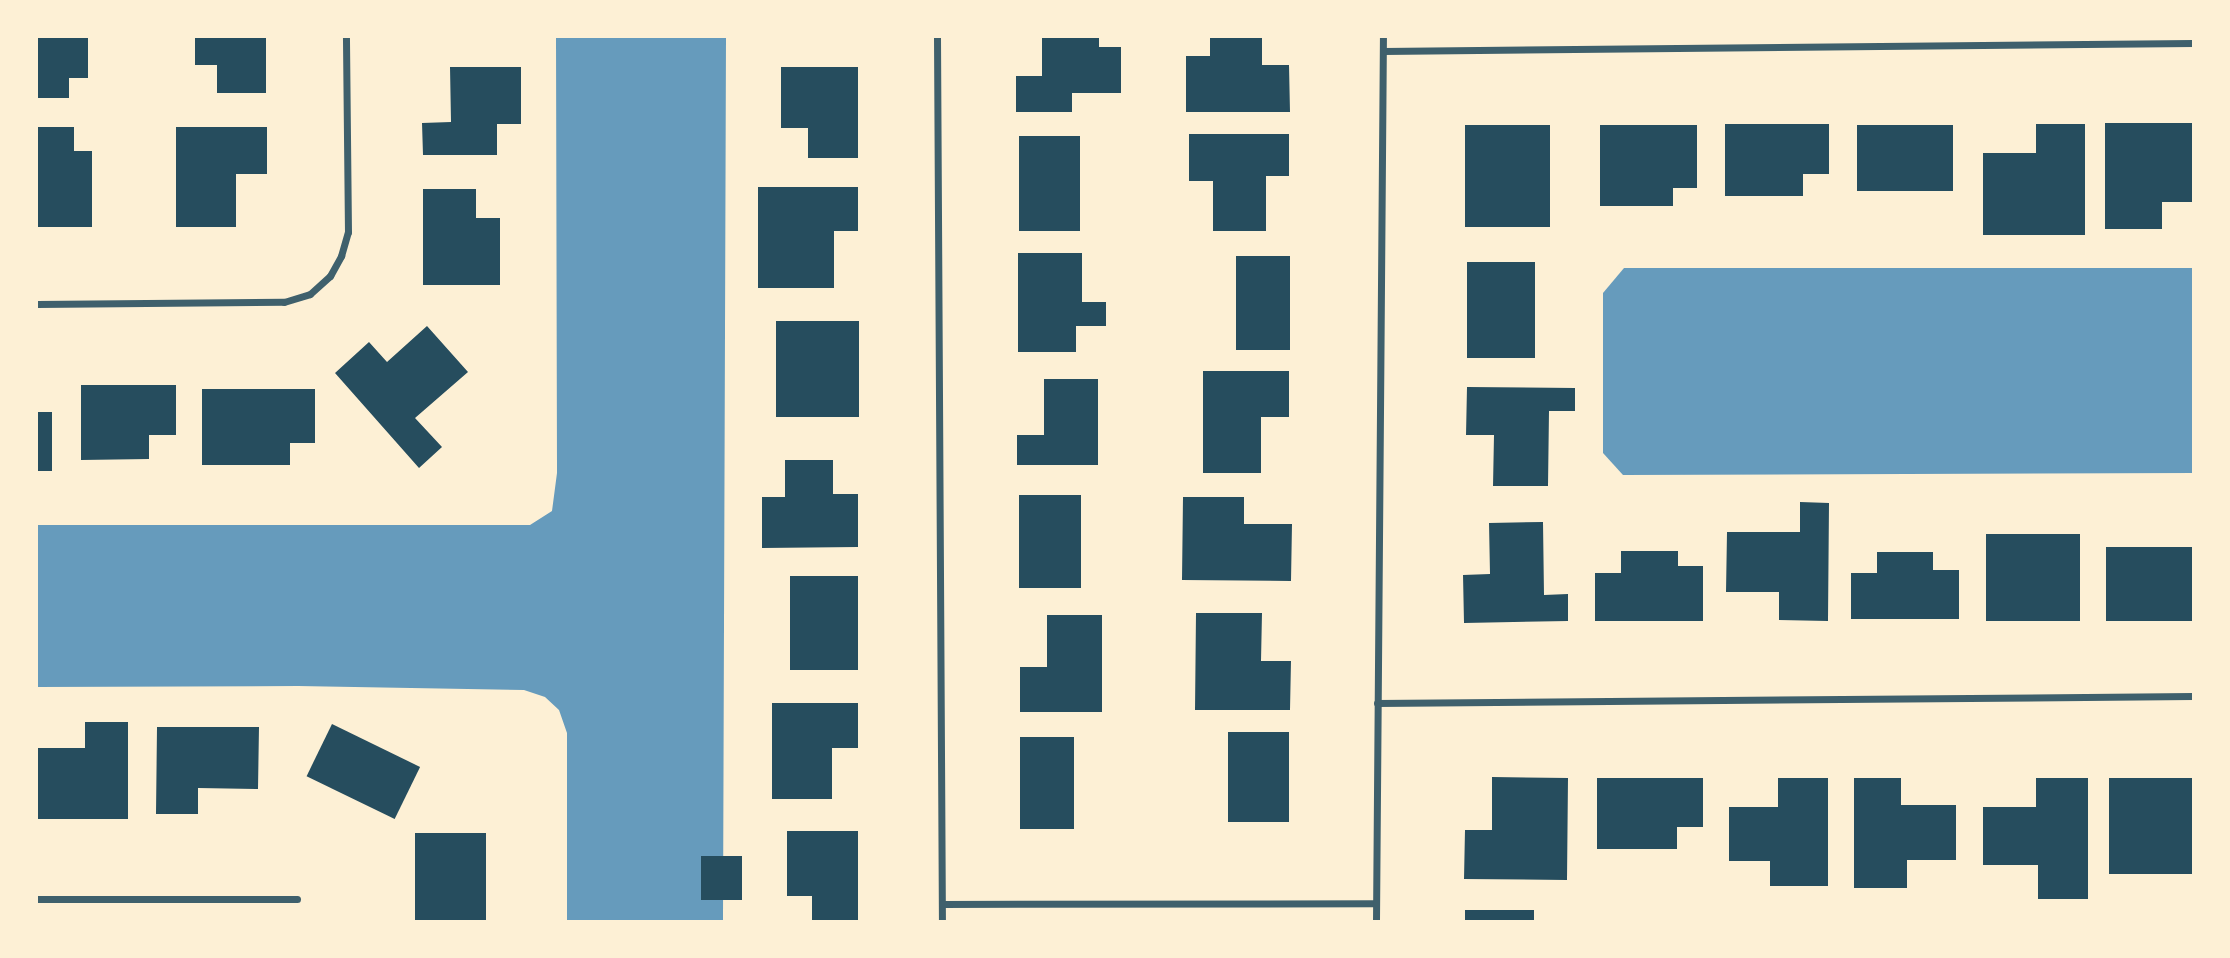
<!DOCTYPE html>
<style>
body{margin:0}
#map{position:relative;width:2230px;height:958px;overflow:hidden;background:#fdf0d5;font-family:"Nunito Sans",sans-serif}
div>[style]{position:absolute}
.water>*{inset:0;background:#669bbc}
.building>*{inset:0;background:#264d5e;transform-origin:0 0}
.minor>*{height:7px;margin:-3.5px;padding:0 3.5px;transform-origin:3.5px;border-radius:3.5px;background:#3f606c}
span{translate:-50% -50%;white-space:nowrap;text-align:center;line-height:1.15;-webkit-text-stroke:5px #fdf0d5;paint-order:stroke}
.frame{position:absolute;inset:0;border:38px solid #fdf0d5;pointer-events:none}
</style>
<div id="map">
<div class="water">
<i style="clip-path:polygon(556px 37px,726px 37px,723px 921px,567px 921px,567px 733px,559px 710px,545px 697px,524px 690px,298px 686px,37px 687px,37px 525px,530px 525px,552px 511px,557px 473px)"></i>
<i style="clip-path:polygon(1624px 268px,2193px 268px,2193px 473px,1623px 475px,1603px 453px,1603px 293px)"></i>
</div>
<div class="building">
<i style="clip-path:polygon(37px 37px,88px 37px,88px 78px,69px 78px,69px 98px,37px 98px)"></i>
<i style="clip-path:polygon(195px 37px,266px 37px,266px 93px,217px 93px,217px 65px,195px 65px)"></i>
<i style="clip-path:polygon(1042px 37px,1099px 37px,1099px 47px,1121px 47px,1121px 93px,1072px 93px,1072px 112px,1016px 112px,1016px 76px,1042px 76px)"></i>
<i style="clip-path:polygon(1210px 37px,1262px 37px,1262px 65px,1289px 65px,1290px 112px,1186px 112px,1186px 56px,1210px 56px)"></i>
<i style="clip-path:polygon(450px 67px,521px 67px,521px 124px,497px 124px,497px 155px,423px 155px,422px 123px,451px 122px)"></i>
<i style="clip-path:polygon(781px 67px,858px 67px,858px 158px,808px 158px,808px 128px,781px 128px)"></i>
<i style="clip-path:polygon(2105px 123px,2193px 123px,2193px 202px,2162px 202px,2162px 229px,2105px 229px)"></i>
<i style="clip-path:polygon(1725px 124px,1829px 124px,1829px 174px,1803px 174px,1803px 196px,1725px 196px)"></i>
<i style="clip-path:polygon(2036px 124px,2085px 124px,2085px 235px,1983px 235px,1983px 153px,2036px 153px)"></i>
<i style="left:1465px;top:125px;width:85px;height:102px"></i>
<i style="clip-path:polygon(1600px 125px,1697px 125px,1697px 188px,1673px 188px,1673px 206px,1600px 206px)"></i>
<i style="left:1857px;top:125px;width:96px;height:66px"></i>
<i style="clip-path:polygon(37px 127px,74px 127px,74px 151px,92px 151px,92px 227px,37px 227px)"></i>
<i style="clip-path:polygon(176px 127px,267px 127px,267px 174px,236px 174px,236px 227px,176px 227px)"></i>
<i style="clip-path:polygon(1189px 134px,1289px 134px,1289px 176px,1266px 176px,1266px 231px,1213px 231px,1213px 181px,1189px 181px)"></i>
<i style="left:1019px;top:136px;width:61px;height:95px"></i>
<i style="clip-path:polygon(758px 187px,858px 187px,858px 231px,834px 231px,834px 288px,758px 288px)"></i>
<i style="clip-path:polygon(423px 189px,476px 189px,476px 218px,500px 218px,500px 285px,423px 285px)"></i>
<i style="clip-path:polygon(1018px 253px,1082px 253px,1082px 302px,1106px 302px,1106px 326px,1076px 326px,1076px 352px,1018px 352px)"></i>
<i style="left:1236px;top:256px;width:54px;height:94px"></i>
<i style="left:1467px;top:262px;width:68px;height:96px"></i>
<i style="left:776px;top:321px;width:83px;height:96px"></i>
<i style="clip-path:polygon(427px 326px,468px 372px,415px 418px,442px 447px,419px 468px,335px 373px,369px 342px,387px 362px)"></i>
<i style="clip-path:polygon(1203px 371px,1289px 371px,1289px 417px,1261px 417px,1261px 473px,1203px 473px)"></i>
<i style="clip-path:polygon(1044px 379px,1098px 379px,1098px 465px,1017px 465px,1017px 435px,1044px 435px)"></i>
<i style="clip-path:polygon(81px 385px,176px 385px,176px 435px,149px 435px,149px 459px,81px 460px)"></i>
<i style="clip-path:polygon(1467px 387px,1575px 388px,1575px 411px,1549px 411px,1548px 486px,1493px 486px,1494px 435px,1466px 435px)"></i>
<i style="clip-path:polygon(202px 389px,315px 389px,315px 443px,290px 443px,290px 465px,202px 465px)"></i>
<i style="left:37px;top:412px;width:15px;height:59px"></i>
<i style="clip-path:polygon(785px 460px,833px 460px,833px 494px,858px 494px,858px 547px,762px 548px,762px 497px,785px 497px)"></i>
<i style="left:1019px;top:495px;width:62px;height:93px"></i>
<i style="clip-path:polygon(1183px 497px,1244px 497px,1244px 524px,1292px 524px,1291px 581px,1182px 580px)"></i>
<i style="clip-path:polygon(1800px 502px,1829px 503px,1828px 621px,1779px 620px,1779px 592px,1726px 592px,1727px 532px,1800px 532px)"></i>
<i style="clip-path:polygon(1543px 522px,1544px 595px,1568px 594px,1568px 621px,1464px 623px,1463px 575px,1490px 574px,1489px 523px)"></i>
<i style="left:1986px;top:534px;width:94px;height:87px"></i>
<i style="left:2106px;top:547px;width:87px;height:74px"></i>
<i style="clip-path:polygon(1621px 551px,1678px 551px,1678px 566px,1703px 566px,1703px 621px,1595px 621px,1595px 573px,1621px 573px)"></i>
<i style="clip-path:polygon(1877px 552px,1933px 552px,1933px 570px,1959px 570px,1959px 619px,1851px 619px,1851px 573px,1877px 573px)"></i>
<i style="left:790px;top:576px;width:68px;height:94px"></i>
<i style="clip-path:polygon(1196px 613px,1262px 613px,1261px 661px,1291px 661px,1290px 710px,1195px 710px)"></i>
<i style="clip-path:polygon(1047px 615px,1102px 615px,1102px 712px,1020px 712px,1020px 667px,1047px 667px)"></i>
<i style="clip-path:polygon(772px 703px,858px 703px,858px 748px,832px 748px,832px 799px,772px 799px)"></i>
<i style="clip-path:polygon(85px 722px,128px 722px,128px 819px,37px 819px,37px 748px,85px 748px)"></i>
<i style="left:332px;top:724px;width:98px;height:58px;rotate:26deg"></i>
<i style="clip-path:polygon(157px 727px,259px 727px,258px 789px,198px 788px,198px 814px,156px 814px)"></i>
<i style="left:1228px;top:732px;width:61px;height:90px"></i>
<i style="left:1020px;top:737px;width:54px;height:92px"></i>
<i style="clip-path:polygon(1492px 777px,1568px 778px,1567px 880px,1464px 879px,1465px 830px,1492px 830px)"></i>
<i style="clip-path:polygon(1597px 778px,1703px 778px,1703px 827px,1677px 827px,1677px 849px,1597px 849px)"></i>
<i style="clip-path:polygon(1778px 778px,1828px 778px,1828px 886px,1770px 886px,1770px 861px,1729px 861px,1729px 807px,1778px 807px)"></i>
<i style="clip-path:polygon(1854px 778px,1901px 778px,1901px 805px,1956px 805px,1956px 860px,1907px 860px,1907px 888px,1854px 888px)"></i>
<i style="clip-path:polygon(2036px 778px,2088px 778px,2088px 899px,2038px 899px,2038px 865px,1983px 865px,1983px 807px,2036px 807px)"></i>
<i style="left:2109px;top:778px;width:84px;height:96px"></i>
<i style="clip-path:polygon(787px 831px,858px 831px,858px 921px,812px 921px,812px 896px,787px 896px)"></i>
<i style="left:415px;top:833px;width:71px;height:88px"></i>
<i style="left:701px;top:856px;width:41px;height:44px"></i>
<i style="left:1465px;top:910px;width:69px;height:11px"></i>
</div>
<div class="minor">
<i style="left:937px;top:37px;width:884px;rotate:89.68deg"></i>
<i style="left:1383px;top:51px;width:810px;rotate:-0.57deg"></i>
<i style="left:37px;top:304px;width:247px;rotate:-0.5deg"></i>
<i style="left:284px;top:302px;width:27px;rotate:-17deg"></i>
<i style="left:310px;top:294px;width:27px;rotate:-42deg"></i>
<i style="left:330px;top:276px;width:23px;rotate:-61deg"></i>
<i style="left:341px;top:256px;width:25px;rotate:-74deg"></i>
<i style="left:348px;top:232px;width:195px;rotate:-90.6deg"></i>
<i style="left:1377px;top:703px;width:816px;rotate:-0.49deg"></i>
<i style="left:37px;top:899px;width:260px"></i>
<i style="left:942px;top:904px;width:434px;rotate:-0.1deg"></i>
<i style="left:1376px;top:921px;width:884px;rotate:-89.55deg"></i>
</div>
<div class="frame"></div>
</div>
